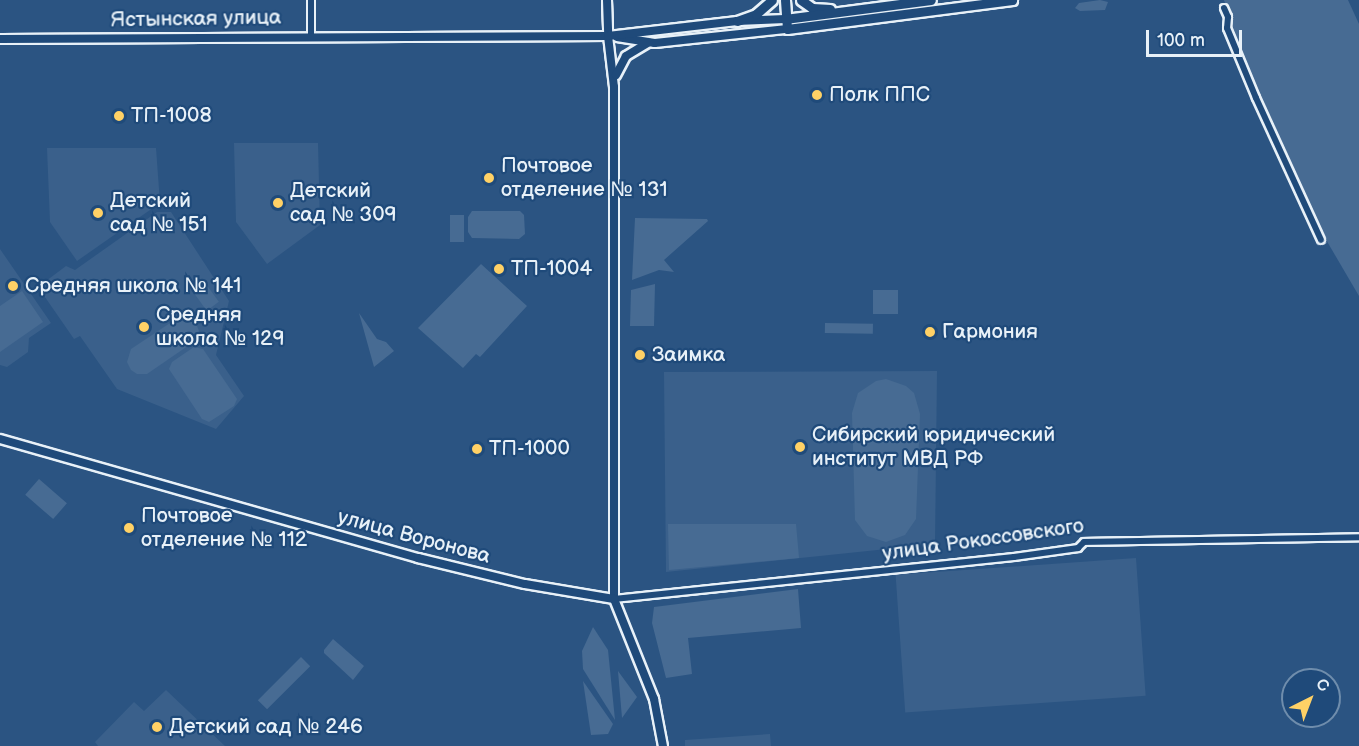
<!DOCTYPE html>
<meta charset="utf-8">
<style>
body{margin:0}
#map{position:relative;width:1359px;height:746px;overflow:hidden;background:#2b5482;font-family:"Balsamiq Sans",sans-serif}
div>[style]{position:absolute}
.built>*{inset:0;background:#3a608b;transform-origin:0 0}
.green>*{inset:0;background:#476b93;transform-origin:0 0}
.roads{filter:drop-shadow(2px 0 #e8f1f8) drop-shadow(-2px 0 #e8f1f8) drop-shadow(0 2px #e8f1f8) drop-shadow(0 -2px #e8f1f8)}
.minor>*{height:6px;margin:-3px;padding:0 3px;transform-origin:3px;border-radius:3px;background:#1f4a7a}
.tertiary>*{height:8px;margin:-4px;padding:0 4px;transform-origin:4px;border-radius:4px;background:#1f4a7a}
.secondary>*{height:8px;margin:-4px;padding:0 4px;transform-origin:4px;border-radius:4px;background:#1f4a7a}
.primary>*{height:9px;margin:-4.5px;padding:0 4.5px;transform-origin:4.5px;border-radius:4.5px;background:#1f4a7a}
.dots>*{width:16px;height:16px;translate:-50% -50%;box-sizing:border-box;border:3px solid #1f4a7a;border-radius:50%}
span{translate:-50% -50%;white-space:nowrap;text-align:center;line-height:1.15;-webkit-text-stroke:4.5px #1f4a7a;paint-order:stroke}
.street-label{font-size:21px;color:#e8f1f8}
.poi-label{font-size:21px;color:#e8f1f8}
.left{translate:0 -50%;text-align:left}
.north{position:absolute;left:1281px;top:668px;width:60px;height:60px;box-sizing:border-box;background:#1f4a7a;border:2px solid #6f8dac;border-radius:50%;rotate:42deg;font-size:16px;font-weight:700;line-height:24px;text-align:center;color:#e8f1f8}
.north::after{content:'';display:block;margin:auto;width:21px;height:27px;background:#ffd166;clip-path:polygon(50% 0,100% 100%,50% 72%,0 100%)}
.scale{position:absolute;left:1146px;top:30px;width:96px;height:27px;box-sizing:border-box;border:3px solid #e8f1f8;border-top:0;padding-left:8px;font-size:18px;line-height:21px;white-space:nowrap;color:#e8f1f8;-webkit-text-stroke:4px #1f4a7a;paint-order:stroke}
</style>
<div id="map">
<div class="built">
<i style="clip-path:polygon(234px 143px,318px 143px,320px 225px,267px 264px,236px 222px)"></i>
<i style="clip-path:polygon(47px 148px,156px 148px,160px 203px,77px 261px,50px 222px)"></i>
<i style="clip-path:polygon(157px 212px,171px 212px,229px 301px,216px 355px,244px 396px,216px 429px,117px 389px,80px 336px,74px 339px,38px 287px,66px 266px,75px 270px)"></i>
<i style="clip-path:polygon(0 249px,51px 323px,29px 338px,28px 352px,7px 367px,0 365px)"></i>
<i style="clip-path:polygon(937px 371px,935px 544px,666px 572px,664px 372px)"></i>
<i style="left:1136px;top:558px;width:138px;height:241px;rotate:86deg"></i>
<i style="clip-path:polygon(166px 690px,225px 746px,98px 746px,95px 742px,134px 702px,144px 711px)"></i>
<i style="clip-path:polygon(770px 734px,771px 746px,685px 746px,685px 740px)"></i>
</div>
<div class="green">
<i style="clip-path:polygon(1100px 0,1108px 2px,1105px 10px,1080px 11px,1075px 8px,1079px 3px)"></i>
<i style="clip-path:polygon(1224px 0,1348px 0,1359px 24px,1359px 296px,1325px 238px,1251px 81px)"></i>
<i style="clip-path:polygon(472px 211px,520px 211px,524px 215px,525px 234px,519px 239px,472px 238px,468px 232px,468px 217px)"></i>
<i style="left:450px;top:215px;width:14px;height:27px"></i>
<i style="clip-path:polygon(635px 218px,707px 219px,708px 221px,664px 260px,674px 272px,659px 270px,632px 280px)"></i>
<i style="clip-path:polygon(481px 264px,527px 306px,480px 357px,476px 354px,463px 368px,418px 328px)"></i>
<i style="left:203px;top:280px;width:27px;height:15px;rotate:54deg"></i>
<i style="clip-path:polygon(655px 284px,654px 326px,630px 326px,631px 290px)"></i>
<i style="left:898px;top:290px;width:24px;height:25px;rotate:90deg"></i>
<i style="clip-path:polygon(22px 291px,43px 322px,0 352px,0 306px)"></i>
<i style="clip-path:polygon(359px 313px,377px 339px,386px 342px,394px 351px,374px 367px)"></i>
<i style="clip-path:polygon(179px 317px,189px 317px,195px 321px,199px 331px,195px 341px,147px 374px,137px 374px,131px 370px,127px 362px,131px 349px)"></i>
<i style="left:825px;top:323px;width:48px;height:10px;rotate:1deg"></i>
<i style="clip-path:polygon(194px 347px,203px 349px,237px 399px,234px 406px,209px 422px,202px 419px,169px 369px,172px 362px)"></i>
<i style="clip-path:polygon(886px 379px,906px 386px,914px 393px,920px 414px,916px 519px,905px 535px,886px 542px,867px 536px,855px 520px,852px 413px,858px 393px,876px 381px)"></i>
<i style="left:39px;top:479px;width:37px;height:21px;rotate:41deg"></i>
<i style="clip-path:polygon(668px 524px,796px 524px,799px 558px,669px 570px)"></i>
<i style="clip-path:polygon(798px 589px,801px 628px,688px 638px,692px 674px,666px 678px,652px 623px,654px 607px)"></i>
<i style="clip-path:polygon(593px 627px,608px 650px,615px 720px,583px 669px,582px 651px)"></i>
<i style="clip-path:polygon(333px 639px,364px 666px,353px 680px,324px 653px,324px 650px)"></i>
<i style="left:301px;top:657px;width:13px;height:61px;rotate:45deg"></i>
<i style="clip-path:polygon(618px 671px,637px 697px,622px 718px)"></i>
<i style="clip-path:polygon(583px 681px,613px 724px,608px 734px,591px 735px)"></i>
</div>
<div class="roads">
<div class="minor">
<i style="left:1224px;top:8px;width:10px;rotate:66deg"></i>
<i style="left:1228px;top:17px;width:11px;rotate:95deg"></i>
<i style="left:1227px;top:28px;width:76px;rotate:67.5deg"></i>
<i style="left:1256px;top:98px;width:156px;rotate:65.4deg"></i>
<i style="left:311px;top:35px;width:35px;rotate:-90deg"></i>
<i style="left:614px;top:599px;width:402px;rotate:-6deg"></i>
<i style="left:1014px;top:557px;width:65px;rotate:-8deg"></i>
<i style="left:1078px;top:548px;width:8px;rotate:-45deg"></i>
<i style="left:1084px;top:542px;width:275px;rotate:-1deg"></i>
</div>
<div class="tertiary">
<i style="left:607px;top:0;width:36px;rotate:88deg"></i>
</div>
<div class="secondary">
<i style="left:608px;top:36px;width:51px;rotate:83.3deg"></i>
<i style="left:614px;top:87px;width:512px;rotate:90deg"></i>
<i style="left:614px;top:599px;width:108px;rotate:68.2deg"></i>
<i style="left:654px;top:699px;width:48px;rotate:79.2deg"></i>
<i style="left:617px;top:37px;width:38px;rotate:9deg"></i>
<i style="left:655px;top:43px;width:133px;rotate:-6.1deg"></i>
<i style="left:0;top:39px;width:608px;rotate:-0.28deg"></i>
<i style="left:608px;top:36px;width:130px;rotate:-6.6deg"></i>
<i style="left:737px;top:21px;width:48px;rotate:-2.4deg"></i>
<i style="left:616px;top:75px;width:21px;rotate:-62deg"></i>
<i style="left:626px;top:56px;width:26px;rotate:-31deg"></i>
<i style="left:0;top:439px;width:435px;rotate:15.9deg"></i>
<i style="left:418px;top:558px;width:110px;rotate:13.7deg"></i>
<i style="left:525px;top:584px;width:90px;rotate:9.6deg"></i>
</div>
<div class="primary">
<i style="left:785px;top:0;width:29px;rotate:86deg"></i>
<i style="left:787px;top:29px;width:227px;rotate:-7.3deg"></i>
<i style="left:801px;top:0;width:14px;rotate:36deg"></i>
<i style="left:812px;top:8px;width:18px;rotate:3deg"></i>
<i style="left:785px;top:19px;width:147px;rotate:-7.4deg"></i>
<i style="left:737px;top:21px;width:20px;rotate:-20deg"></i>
<i style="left:756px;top:14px;width:21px;rotate:-41deg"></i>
</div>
</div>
<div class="dots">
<i style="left:817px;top:95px;background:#ffd166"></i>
<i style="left:119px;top:116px;background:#ffd166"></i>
<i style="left:489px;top:178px;background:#ffd166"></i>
<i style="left:278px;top:203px;background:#ffd166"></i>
<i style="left:98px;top:213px;background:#ffd166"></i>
<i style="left:499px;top:269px;background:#ffd166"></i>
<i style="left:13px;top:286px;background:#ffd166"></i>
<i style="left:144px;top:327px;background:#ffd166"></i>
<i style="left:930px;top:332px;background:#ffd166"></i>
<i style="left:640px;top:355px;background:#ffd166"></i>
<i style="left:800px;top:447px;background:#ffd166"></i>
<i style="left:477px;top:449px;background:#ffd166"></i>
<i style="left:129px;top:528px;background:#ffd166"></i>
<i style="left:157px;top:727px;background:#ffd166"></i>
</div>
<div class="street-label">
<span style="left:196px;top:19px;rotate:-1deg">Ястынская улица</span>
<span style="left:414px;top:537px;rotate:15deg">улица Воронова</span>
<span style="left:983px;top:540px;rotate:-8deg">улица Рокоссовского</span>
</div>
<div class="poi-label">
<span class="left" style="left:829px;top:95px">Полк ППС</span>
<span class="left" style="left:131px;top:116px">ТП-1008</span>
<span class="left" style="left:501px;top:178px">Почтовое<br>отделение № 131</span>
<span class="left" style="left:290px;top:203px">Детский<br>сад № 309</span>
<span class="left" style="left:110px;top:213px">Детский<br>сад № 151</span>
<span class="left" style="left:511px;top:269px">ТП-1004</span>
<span class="left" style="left:25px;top:286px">Средняя школа № 141</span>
<span class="left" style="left:156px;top:327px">Средняя<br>школа № 129</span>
<span class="left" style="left:942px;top:332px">Гармония</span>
<span class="left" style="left:652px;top:355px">Заимка</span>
<span class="left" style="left:812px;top:447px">Сибирский юридический<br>институт МВД РФ</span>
<span class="left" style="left:489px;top:449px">ТП-1000</span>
<span class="left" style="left:141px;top:528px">Почтовое<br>отделение № 112</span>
<span class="left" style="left:169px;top:727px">Детский сад № 246</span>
</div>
<div class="north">С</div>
<div class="scale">100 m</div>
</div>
